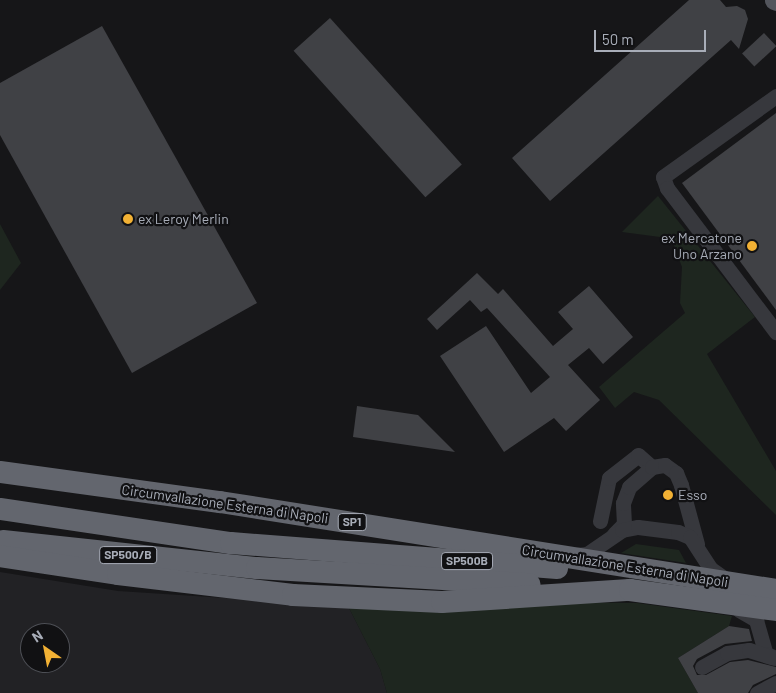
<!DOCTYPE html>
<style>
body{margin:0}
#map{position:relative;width:776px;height:693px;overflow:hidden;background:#161618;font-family:Barlow,sans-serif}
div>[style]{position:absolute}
.built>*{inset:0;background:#222225}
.green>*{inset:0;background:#1e261f}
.building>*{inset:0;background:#404145;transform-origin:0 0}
.minor>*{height:15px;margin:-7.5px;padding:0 7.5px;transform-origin:7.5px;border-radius:7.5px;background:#37383d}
.major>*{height:19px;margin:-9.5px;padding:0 9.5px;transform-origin:9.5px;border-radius:9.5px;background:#53555c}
.highway>*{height:22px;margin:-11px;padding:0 11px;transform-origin:11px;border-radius:11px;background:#63666e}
.dots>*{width:14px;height:14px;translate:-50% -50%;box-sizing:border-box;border:2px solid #111113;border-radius:50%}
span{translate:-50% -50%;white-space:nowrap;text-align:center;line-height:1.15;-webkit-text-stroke:4.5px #111113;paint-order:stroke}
.shield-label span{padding:1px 4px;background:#111113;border:1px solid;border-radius:4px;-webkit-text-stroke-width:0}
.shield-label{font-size:12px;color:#a8adb8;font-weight:700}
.poi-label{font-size:14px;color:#a8adb8}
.left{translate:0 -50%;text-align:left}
.right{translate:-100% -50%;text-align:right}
.street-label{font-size:14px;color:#a8adb8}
.north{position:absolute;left:20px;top:623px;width:50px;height:50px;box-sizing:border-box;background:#111113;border:1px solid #4d4f55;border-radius:50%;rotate:327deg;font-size:14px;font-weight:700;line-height:20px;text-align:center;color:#a8adb8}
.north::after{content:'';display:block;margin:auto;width:18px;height:22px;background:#f2b134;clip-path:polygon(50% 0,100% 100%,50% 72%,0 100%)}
.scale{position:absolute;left:594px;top:30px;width:112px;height:22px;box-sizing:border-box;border:2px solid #a8adb8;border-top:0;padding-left:6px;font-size:15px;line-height:18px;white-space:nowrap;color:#a8adb8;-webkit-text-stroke:4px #111113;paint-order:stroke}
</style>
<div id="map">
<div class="built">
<i style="clip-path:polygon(evenodd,0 572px,118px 591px,348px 606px,380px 669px,387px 693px,0 693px,0 572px,30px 633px,60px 633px,60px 663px,30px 663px,30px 633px)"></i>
</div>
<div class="green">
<i style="clip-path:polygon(658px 196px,755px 317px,707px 354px,776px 471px,776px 515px,659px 400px,634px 392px,615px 408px,599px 387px,685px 313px,680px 303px,682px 267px,673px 243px,660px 237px,622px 232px)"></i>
<i style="clip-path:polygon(0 224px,21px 263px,0 290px)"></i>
<i style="clip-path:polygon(636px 544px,679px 550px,686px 563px,621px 553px)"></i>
<i style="clip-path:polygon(540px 602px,637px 603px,732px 616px,729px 626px,678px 658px,698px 693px,387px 693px,380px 669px,348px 606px)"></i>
</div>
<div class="building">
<i style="clip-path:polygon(689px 0,720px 0,726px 7px,737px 6px,745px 10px,748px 19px,739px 49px,731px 40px,550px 201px,512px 158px)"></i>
<i style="left:330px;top:18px;width:197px;height:49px;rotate:48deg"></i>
<i style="clip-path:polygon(102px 26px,257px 303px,132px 373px,0 135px,0 83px)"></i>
<i style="left:764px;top:33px;width:18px;height:30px;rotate:47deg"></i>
<i style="clip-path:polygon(776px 113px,776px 310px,682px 183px)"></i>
<i style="clip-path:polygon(477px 273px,498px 294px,503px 289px,553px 346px,573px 329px,558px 312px,589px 286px,633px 337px,603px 364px,589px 348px,568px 365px,600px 400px,566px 431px,554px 418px,504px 452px,440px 356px,486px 326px,531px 393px,550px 377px,487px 308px,481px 312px,470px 300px,437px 330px,427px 319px)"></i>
<i style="clip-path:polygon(357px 406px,418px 415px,455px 452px,353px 437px)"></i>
<i style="clip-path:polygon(729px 626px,749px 629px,752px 641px,725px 644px,697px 659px,693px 666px,697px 675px,706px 675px,730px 662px,748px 660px,776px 667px,776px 674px,753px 685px,748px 693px,698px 693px,678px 658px)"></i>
</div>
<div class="minor">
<i style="left:776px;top:96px;width:139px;rotate:144.4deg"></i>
<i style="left:663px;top:177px;width:12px;rotate:70deg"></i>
<i style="left:667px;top:188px;width:181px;rotate:52.9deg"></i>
<i style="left:600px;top:521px;width:44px;rotate:-78.2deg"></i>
<i style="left:609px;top:478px;width:37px;rotate:-38deg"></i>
<i style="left:638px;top:455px;width:18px;rotate:41deg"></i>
<i style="left:614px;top:534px;width:14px;rotate:-45deg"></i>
<i style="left:624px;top:524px;width:21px;rotate:-93deg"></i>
<i style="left:623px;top:503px;width:17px;rotate:-69deg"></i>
<i style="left:629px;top:487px;width:30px;rotate:-41deg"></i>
<i style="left:652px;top:467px;width:13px;rotate:-9deg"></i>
<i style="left:665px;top:465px;width:14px;rotate:36deg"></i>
<i style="left:676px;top:473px;width:13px;rotate:67deg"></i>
<i style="left:681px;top:485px;width:61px;rotate:74.8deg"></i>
<i style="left:575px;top:555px;width:12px;rotate:-5deg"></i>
<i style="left:587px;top:554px;width:42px;rotate:-34.4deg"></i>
<i style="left:622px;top:530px;width:16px;rotate:-11deg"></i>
<i style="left:638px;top:527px;width:40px;rotate:7.1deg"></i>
<i style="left:678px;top:532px;width:13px;rotate:23deg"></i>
<i style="left:690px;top:537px;width:38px;rotate:57deg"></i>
<i style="left:711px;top:569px;width:19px;rotate:35deg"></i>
<i style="left:739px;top:610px;width:20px;rotate:30deg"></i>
<i style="left:756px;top:620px;width:35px;rotate:74deg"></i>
<i style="left:766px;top:654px;width:11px;rotate:22deg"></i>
<i style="left:702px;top:667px;width:29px;rotate:-29deg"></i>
<i style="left:727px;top:653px;width:22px;rotate:-8deg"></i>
<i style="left:749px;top:650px;width:25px;rotate:18deg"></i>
<i style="left:757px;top:693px;width:21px;rotate:-28deg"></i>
</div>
<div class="major">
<i style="left:774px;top:0;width:2px;rotate:27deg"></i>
</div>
<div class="highway">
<i style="left:0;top:472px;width:222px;rotate:7.8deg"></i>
<i style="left:220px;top:502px;width:563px;rotate:8.99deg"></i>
<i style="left:0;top:509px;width:233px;rotate:8.4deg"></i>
<i style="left:231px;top:543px;width:327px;rotate:4.4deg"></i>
<i style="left:3px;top:541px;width:255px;rotate:6.1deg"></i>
<i style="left:257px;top:568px;width:273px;rotate:3.4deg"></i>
<i style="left:0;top:556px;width:119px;rotate:8.7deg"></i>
<i style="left:118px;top:574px;width:176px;rotate:6.8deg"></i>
<i style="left:293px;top:595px;width:149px;rotate:2.7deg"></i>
<i style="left:442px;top:602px;width:188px;rotate:-3.7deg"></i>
<i style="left:630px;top:590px;width:147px;rotate:7.8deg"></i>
</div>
<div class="dots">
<i style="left:128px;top:219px;background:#f2b134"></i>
<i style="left:752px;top:246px;background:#f2b134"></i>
<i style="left:668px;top:495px;background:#f2b134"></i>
</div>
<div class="shield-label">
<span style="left:352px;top:522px">SP1</span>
<span style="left:128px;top:555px">SP500/B</span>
<span style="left:467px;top:561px">SP500B</span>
</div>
<div class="poi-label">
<span class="left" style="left:138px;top:219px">ex Leroy Merlin</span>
<span class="right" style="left:742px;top:246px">ex Mercatone<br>Uno Arzano</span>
<span class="left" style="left:678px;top:495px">Esso</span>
</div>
<div class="street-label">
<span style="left:225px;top:504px;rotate:8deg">Circumvallazione Esterna di Napoli</span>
<span style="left:625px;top:566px;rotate:9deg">Circumvallazione Esterna di Napoli</span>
</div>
<div class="north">N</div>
<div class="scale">50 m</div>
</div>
